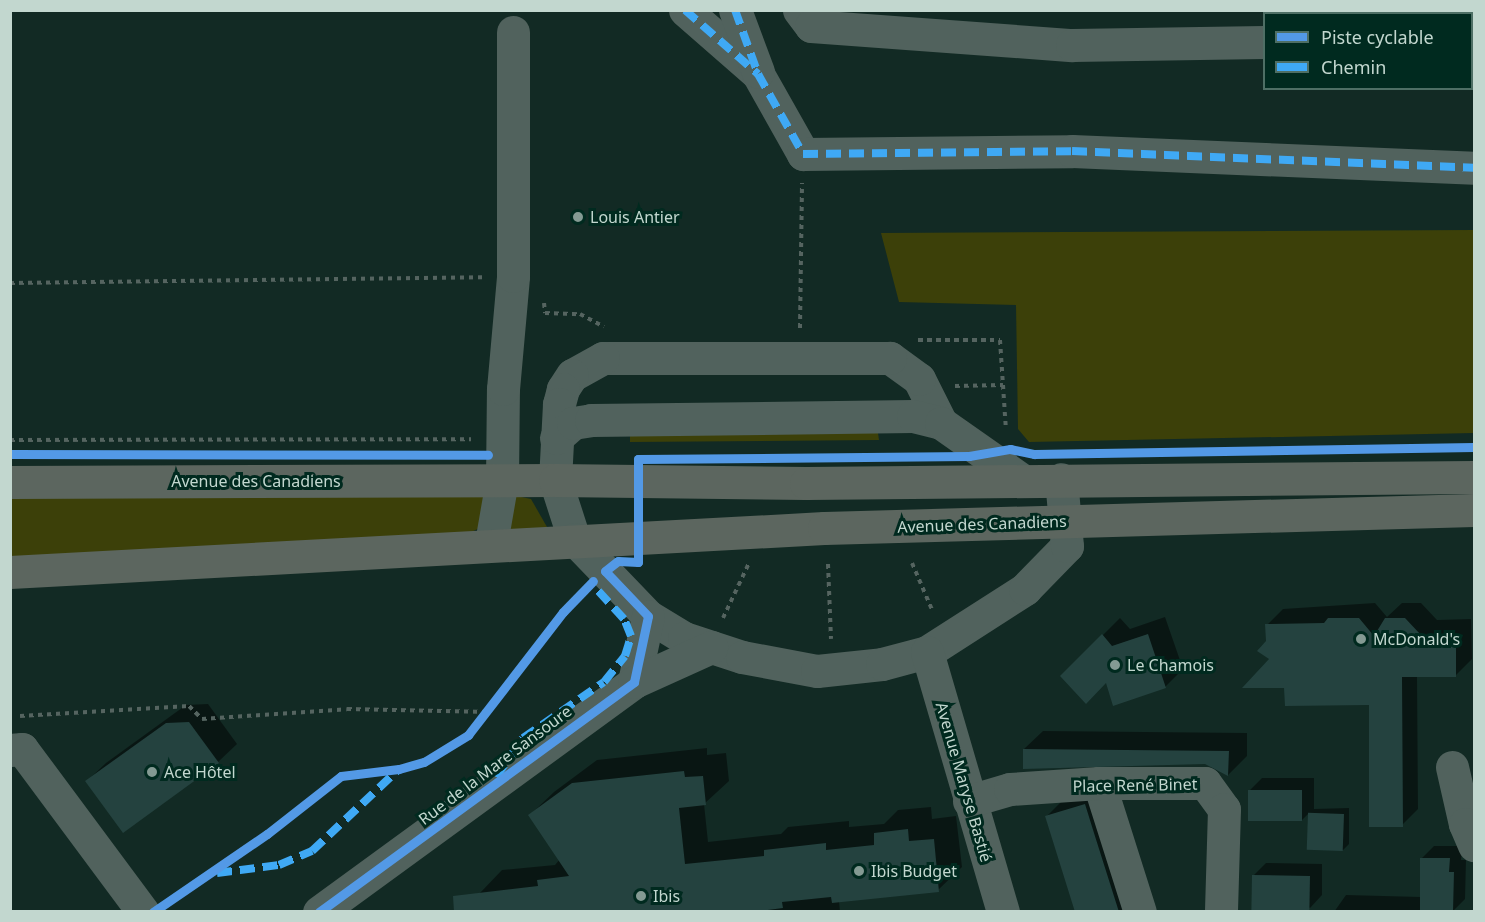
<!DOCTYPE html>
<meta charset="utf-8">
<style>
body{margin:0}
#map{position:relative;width:1485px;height:922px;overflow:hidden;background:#122a24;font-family:"Noto Sans",sans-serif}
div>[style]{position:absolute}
.green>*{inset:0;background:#3c4009}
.shadow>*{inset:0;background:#0007}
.building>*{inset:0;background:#24423f;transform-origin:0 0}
.path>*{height:4px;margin-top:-2px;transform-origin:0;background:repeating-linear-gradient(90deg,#556460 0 4.5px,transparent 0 9px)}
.minor>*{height:33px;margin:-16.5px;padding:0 16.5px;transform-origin:16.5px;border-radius:16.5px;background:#51625d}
.major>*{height:33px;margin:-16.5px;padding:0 16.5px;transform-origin:16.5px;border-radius:16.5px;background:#5c665f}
.quiet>*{height:8px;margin-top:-4px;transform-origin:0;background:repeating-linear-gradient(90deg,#3fa9f5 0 15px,transparent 0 23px)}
.cycleway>*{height:9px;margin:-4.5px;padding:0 4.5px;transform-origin:4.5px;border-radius:4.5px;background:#5399e6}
.dots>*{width:16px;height:16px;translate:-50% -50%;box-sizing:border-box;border:3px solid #002a1f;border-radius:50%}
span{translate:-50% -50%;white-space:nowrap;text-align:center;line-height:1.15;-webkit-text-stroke:6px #002a1f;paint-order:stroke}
.poi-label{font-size:16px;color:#c2d7cf}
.left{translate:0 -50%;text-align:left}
.street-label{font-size:16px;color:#c2d7cf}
.frame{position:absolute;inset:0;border:12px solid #c2d7cf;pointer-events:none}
.legend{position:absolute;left:1263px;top:12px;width:210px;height:78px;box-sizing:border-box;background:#002a1f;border:2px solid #4e6f65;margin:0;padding:8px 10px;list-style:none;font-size:18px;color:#c2d7cf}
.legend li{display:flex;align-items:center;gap:12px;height:30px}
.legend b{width:30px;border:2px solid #4e6f65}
</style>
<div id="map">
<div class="green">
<i style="clip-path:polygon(1474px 230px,1474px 433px,1029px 442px,1018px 429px,1016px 305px,899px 302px,881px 233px)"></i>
<i style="clip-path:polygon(630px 432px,878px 433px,879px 440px,630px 442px)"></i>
<i style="clip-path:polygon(491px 495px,482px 527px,469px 533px,11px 561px,11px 497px)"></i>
<i style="clip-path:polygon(512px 495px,531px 499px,551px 534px,505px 542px)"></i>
</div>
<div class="shadow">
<i style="clip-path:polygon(1375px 603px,1387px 617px,1402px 603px,1421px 603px,1437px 620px,1471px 619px,1472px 659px,1456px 675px,1417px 676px,1418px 809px,1402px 825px,1371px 703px,1286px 686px,1271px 659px,1267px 641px,1267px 625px,1283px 609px)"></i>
<i style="clip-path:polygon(1165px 617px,1183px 669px,1165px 687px,1062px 676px,1120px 618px,1130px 629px)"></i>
<i style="clip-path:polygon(208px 704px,237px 744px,218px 762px,87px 781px,106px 763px,186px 705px)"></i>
<i style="clip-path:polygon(1043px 731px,1247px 733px,1247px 756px,1228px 775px,1205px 763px,1024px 749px)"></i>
<i style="clip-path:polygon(707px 748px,707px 755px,726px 753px,729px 781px,704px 804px,708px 842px,781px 834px,788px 827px,849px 821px,849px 827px,884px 824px,898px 810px,931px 807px,932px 819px,956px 816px,962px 867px,938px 890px,839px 901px,840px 912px,481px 912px,479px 894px,502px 870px,555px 865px,560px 859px,530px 815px,554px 792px,597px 760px)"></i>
<i style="clip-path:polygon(1262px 778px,1314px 778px,1314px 809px,1349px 808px,1349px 844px,1343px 850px,1308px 849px,1309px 813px,1302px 820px,1250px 790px)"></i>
<i style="clip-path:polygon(1109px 781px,1150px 912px,1076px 912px,1046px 817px,1070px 793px)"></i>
<i style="clip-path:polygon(1434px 846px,1462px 846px,1461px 860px,1466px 860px,1465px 899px,1453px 911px,1334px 912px,1346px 895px,1421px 897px,1421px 859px)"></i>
<i style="clip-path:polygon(1266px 863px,1322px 864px,1322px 895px,1310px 908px,1253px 876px)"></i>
</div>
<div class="building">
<i style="clip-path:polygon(1328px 618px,1359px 618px,1374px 636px,1385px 618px,1405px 618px,1421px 635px,1456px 635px,1456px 677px,1402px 677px,1403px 827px,1369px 827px,1369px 705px,1285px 706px,1284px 688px,1242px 688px,1269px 659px,1257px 651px,1266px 641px,1265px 624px,1324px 623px)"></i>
<i style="clip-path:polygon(1102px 634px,1112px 646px,1148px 634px,1166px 688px,1113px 706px,1106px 683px,1086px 704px,1060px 676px)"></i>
<i style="clip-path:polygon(189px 722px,219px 763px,123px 833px,85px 781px,166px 723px)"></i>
<i style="clip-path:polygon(1023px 749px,1229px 751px,1228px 776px,1205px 764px,1023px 769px)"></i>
<i style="clip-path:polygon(684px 771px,685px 777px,703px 776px,706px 805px,679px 808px,685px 864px,764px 856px,764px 850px,826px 843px,826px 850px,874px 845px,874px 833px,908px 829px,909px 841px,934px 839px,939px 892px,832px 903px,831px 897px,782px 902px,783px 908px,752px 912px,454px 912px,453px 896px,538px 886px,537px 880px,569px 876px,528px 815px,572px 783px)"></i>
<i style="left:1248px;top:790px;width:54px;height:31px"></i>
<i style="clip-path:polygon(1085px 804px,1094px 833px,1119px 912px,1075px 912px,1045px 816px)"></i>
<i style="left:1344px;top:814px;width:37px;height:36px;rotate:92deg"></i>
<i style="clip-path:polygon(1420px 858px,1450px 858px,1449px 872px,1454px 872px,1453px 912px,1420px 912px)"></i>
<i style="left:1252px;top:875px;width:58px;height:35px;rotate:1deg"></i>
</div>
<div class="path">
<i style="left:10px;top:283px;width:474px;rotate:-0.7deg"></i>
<i style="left:544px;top:303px;width:10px;rotate:84deg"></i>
<i style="left:545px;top:313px;width:35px;rotate:2deg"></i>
<i style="left:580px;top:314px;width:27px;rotate:28deg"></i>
<i style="left:800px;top:328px;width:145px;rotate:-89.2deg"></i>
<i style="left:918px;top:340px;width:82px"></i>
<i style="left:1000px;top:340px;width:90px;rotate:86.2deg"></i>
<i style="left:955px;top:386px;width:48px;rotate:-1.2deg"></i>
<i style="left:10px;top:440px;width:461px;rotate:-0.1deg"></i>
<i style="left:912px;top:563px;width:53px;rotate:66.8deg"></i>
<i style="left:828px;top:564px;width:75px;rotate:87.7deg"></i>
<i style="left:723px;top:618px;width:61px;rotate:-64.7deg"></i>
<i style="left:20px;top:716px;width:169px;rotate:-3.4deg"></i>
<i style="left:189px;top:706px;width:18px;rotate:45deg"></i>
<i style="left:202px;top:719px;width:145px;rotate:-3.9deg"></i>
<i style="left:347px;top:709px;width:143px;rotate:1.2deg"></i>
</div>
<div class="minor">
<i style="left:685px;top:10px;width:97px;rotate:41.2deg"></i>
<i style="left:758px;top:74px;width:92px;rotate:60.6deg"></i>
<i style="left:803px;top:154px;width:269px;rotate:-0.6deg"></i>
<i style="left:1072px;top:151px;width:402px;rotate:2.4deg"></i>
<i style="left:735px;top:10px;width:66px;rotate:69.6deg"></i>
<i style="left:799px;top:10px;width:20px;rotate:53deg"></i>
<i style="left:811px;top:26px;width:262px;rotate:4.2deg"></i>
<i style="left:1072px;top:45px;width:192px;rotate:-0.9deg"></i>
<i style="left:941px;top:423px;width:49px;rotate:-116.6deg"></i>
<i style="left:919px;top:379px;width:36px;rotate:-144deg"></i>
<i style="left:890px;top:358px;width:287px;rotate:180deg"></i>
<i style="left:603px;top:358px;width:35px;rotate:151deg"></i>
<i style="left:572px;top:375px;width:17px;rotate:123deg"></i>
<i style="left:563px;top:389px;width:16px;rotate:105deg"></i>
<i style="left:559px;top:404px;width:76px;rotate:93deg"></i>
<i style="left:555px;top:480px;width:62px;rotate:72.1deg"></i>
<i style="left:574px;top:539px;width:107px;rotate:46.1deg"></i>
<i style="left:648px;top:616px;width:42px;rotate:31.4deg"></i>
<i style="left:684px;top:638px;width:61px;rotate:18.1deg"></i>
<i style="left:742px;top:657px;width:76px;rotate:10.6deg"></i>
<i style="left:817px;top:671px;width:65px;rotate:-6.1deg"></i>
<i style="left:882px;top:664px;width:47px;rotate:-14.9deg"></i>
<i style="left:927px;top:652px;width:117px;rotate:-32.7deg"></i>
<i style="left:1025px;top:589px;width:60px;rotate:-45.7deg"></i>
<i style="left:1067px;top:546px;width:67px;rotate:-95.1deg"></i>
<i style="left:556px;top:438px;width:23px;rotate:-41deg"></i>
<i style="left:573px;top:423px;width:18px;rotate:-9deg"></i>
<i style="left:591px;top:420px;width:322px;rotate:-0.7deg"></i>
<i style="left:913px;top:416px;width:29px;rotate:14deg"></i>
<i style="left:941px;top:423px;width:99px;rotate:35.1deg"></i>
<i style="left:491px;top:543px;width:64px;rotate:-80.1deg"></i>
<i style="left:502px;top:480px;width:91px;rotate:-89.4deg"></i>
<i style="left:503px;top:389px;width:113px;rotate:-84.9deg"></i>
<i style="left:513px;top:276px;width:244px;rotate:-90deg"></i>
<i style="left:927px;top:652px;width:271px;rotate:73.7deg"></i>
<i style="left:634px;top:682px;width:67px;rotate:-78deg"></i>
<i style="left:10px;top:750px;width:12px;rotate:-5deg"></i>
<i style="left:22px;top:749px;width:203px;rotate:53.4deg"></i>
<i style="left:1452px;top:767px;width:58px;rotate:77.2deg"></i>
<i style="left:1465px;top:824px;width:23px;rotate:67deg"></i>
<i style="left:1099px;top:783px;width:135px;rotate:72.4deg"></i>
<i style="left:969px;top:801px;width:43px;rotate:-16.3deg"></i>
<i style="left:1010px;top:789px;width:89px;rotate:-3.9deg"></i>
<i style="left:1099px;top:783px;width:106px"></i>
<i style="left:1205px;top:783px;width:32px;rotate:54deg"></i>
<i style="left:1224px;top:809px;width:103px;rotate:91.7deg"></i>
<i style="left:319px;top:912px;width:390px;rotate:-36.1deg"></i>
<i style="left:634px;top:682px;width:85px;rotate:-24.4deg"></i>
</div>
<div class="major">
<i style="left:10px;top:482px;width:545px;rotate:-0.21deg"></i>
<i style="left:555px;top:480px;width:251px;rotate:0.7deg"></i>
<i style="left:806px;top:483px;width:668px;rotate:-0.51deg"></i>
<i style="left:10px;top:572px;width:815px;rotate:-3.09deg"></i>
<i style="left:824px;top:528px;width:650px;rotate:-1.59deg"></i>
</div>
<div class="quiet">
<i style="left:685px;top:10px;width:97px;rotate:41.2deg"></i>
<i style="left:758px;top:74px;width:92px;rotate:60.6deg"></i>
<i style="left:803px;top:154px;width:269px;rotate:-0.6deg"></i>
<i style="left:1072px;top:151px;width:402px;rotate:2.4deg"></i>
<i style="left:735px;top:10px;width:65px;rotate:70.2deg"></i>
<i style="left:496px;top:777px;width:47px;rotate:-55.3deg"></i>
<i style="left:523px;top:738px;width:98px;rotate:-34.7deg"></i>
<i style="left:604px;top:682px;width:33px;rotate:-51deg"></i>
<i style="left:625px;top:656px;width:21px;rotate:-73deg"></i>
<i style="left:631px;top:636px;width:18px;rotate:-112deg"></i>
<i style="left:624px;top:619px;width:49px;rotate:-132.5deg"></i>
<i style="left:217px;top:873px;width:63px;rotate:-7.4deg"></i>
<i style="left:279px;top:865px;width:36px;rotate:-23deg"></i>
<i style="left:312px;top:851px;width:117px;rotate:-43.3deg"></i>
</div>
<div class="cycleway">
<i style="left:10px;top:454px;width:478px;rotate:0.1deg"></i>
<i style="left:153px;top:912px;width:138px;rotate:-34.4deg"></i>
<i style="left:267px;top:834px;width:94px;rotate:-38.1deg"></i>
<i style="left:341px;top:776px;width:58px;rotate:-6.9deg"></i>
<i style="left:399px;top:769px;width:26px;rotate:-16deg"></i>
<i style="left:424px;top:762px;width:52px;rotate:-31.5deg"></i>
<i style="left:468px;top:735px;width:155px;rotate:-52.3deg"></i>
<i style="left:563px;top:612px;width:43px;rotate:-45.9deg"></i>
<i style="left:319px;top:912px;width:390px;rotate:-36.1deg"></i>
<i style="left:634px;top:682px;width:67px;rotate:-78deg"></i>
<i style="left:648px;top:616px;width:62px;rotate:-133.7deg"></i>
<i style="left:605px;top:571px;width:16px;rotate:-38deg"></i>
<i style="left:618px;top:561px;width:20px;rotate:3deg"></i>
<i style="left:638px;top:562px;width:103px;rotate:-90deg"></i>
<i style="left:638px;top:459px;width:331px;rotate:-0.5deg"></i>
<i style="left:969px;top:456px;width:42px;rotate:-9.7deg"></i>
<i style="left:1010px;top:449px;width:25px;rotate:12deg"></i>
<i style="left:1034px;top:454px;width:440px;rotate:-0.9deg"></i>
</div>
<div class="dots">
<i style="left:578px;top:217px;background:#849a93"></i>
<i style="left:1361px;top:639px;background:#849a93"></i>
<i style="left:1115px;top:665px;background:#849a93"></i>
<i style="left:152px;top:772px;background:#849a93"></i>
<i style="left:859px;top:871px;background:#849a93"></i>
<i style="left:641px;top:896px;background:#849a93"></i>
</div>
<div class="poi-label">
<span class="left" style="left:590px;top:217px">Louis Antier</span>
<span class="left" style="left:1373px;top:639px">McDonald's</span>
<span class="left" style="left:1127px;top:665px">Le Chamois</span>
<span class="left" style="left:164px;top:772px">Ace Hôtel</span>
<span class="left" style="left:871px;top:871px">Ibis Budget</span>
<span class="left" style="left:653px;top:896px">Ibis</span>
</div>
<div class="street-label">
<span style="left:256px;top:481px">Avenue des Canadiens</span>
<span style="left:982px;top:524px;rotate:-2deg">Avenue des Canadiens</span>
<span style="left:495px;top:765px;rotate:-37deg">Rue de la Mare Sansoure</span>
<span style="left:964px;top:782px;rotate:74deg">Avenue Maryse Bastié</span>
<span style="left:1135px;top:785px;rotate:-1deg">Place René Binet</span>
</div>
<div class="frame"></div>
<ul class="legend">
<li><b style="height:8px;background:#5399e6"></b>Piste cyclable</li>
<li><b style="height:8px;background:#3fa9f5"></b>Chemin</li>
</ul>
</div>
